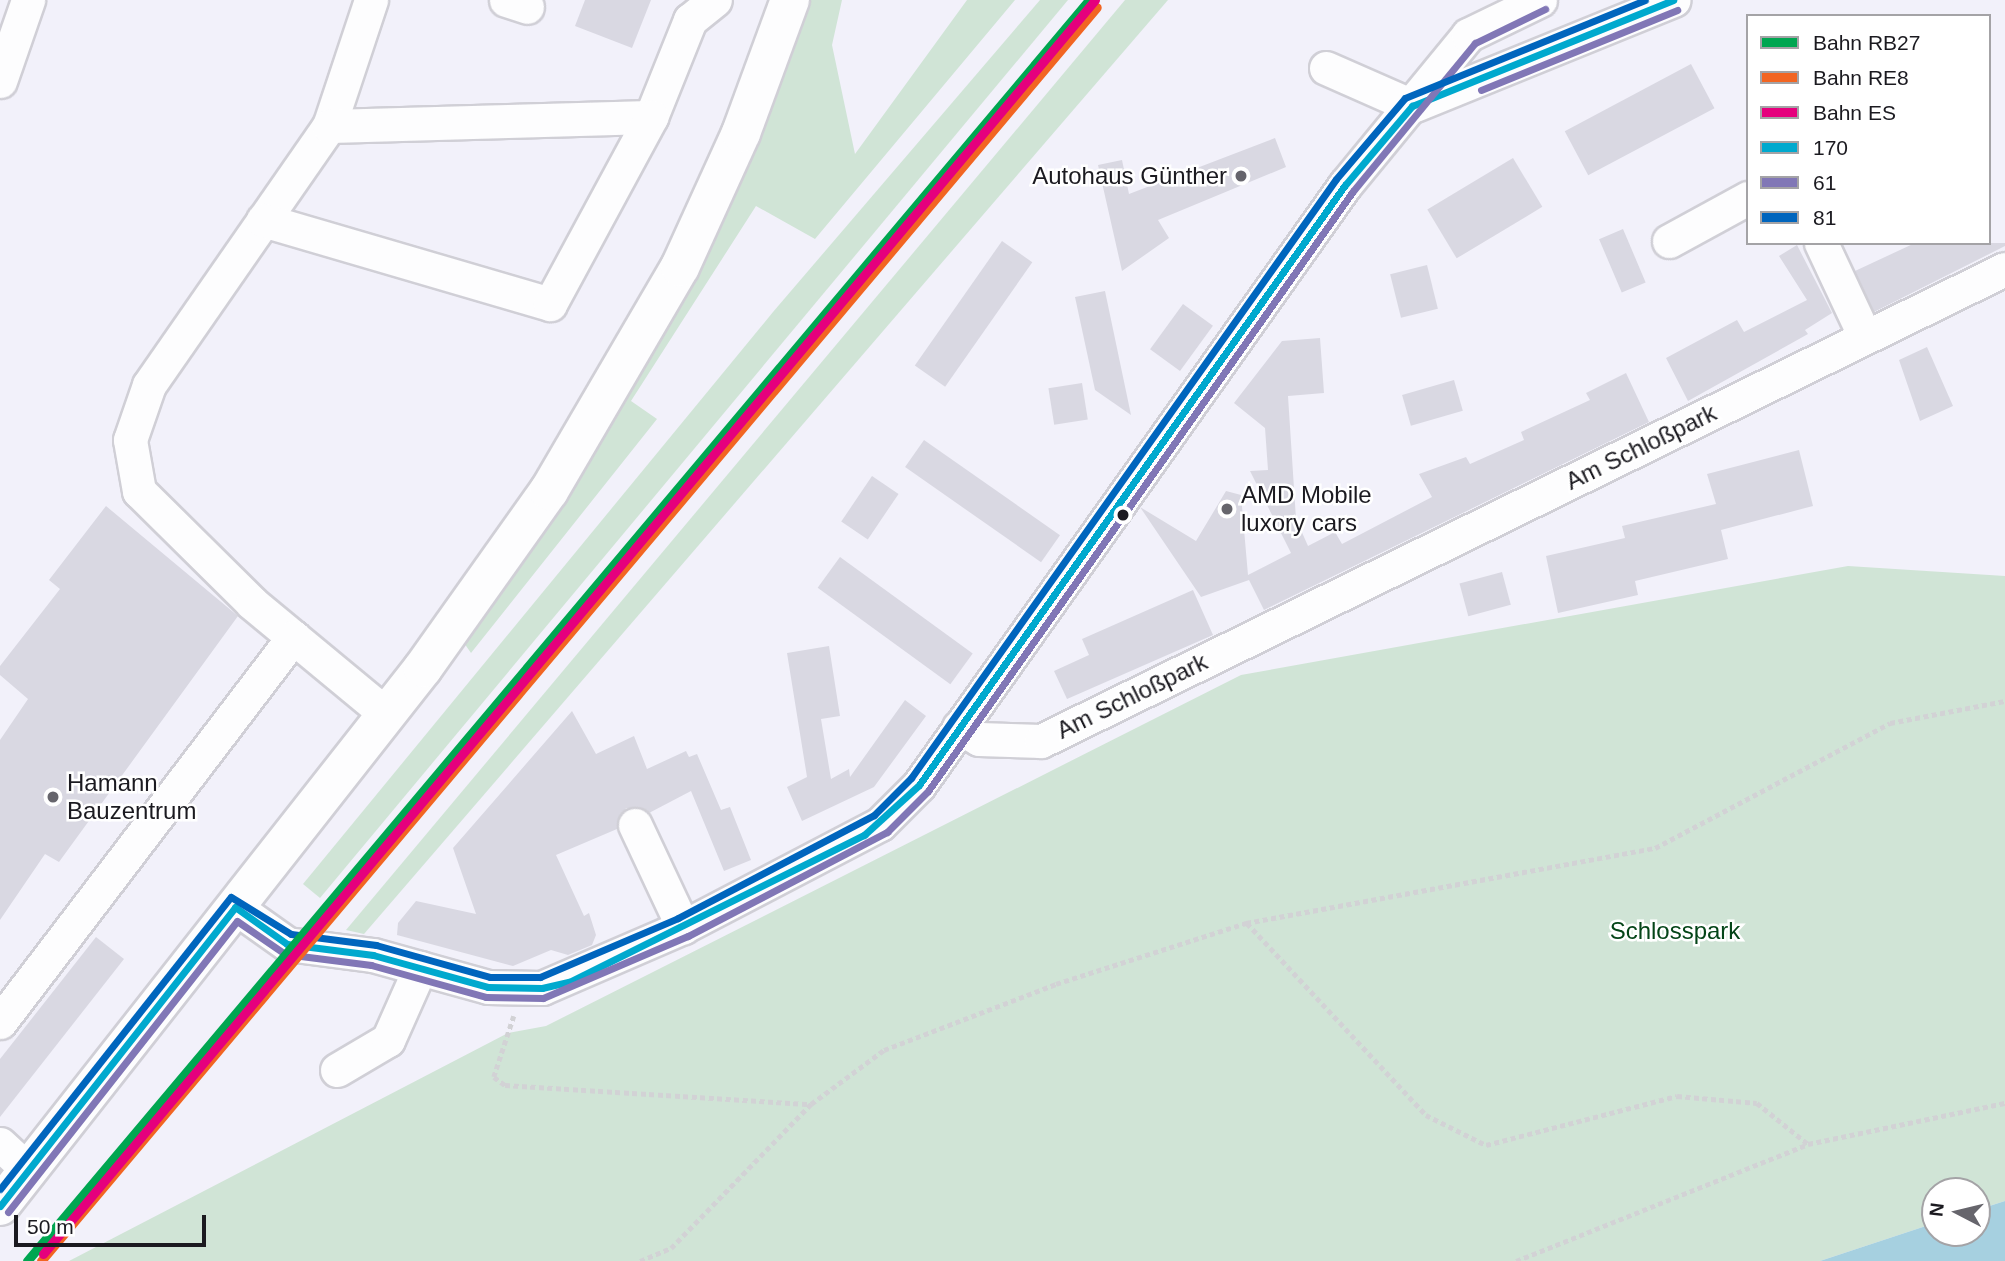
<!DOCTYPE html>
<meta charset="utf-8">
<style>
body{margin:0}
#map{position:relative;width:2005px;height:1261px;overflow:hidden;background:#f2f1fa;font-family:Helvetica,sans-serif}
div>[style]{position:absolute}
.green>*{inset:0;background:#d0e4d6}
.water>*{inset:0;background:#a6d0e0}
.building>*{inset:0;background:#d9d8e2;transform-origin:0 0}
.path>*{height:4.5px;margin-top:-2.25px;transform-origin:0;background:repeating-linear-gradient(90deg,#d2d2d5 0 5px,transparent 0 8.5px)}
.roads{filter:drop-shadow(2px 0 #d0cfd6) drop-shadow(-2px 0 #d0cfd6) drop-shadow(0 2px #d0cfd6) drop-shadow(0 -2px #d0cfd6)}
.minor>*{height:33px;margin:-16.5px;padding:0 16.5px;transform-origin:16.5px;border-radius:16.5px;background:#fdfdfe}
.major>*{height:38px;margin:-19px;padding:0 19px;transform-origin:19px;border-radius:19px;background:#fdfdfe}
.bus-1>*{height:7px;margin:-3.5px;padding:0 3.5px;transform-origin:3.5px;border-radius:3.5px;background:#00a9ce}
.bus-2>*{height:7px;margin:-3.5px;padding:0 3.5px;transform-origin:3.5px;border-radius:3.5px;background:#8177b6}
.bus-3>*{height:7px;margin:-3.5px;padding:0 3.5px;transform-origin:3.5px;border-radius:3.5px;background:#0065bd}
.rail-1>*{height:9px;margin:-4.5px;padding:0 4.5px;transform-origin:4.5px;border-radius:4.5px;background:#00a651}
.rail-2>*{height:9px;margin:-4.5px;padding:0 4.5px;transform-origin:4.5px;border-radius:4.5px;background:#f26522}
.rail-3>*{height:9px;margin:-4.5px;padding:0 4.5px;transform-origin:4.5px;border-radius:4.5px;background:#e5007d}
.dots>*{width:19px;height:19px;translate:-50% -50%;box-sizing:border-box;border:4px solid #fff;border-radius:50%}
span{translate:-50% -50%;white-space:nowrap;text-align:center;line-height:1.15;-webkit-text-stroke:5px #fff;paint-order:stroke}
.poi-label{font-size:24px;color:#1b1a20}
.right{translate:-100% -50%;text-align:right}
.left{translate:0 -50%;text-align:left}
.street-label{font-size:24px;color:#1b1a20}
.park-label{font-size:24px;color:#044518}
.legend{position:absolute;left:1746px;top:14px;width:245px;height:231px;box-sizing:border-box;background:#fff;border:2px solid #a4a3a6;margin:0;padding:9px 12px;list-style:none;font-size:21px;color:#1b1a20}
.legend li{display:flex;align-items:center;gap:14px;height:35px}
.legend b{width:35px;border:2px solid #a4a3a6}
.north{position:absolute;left:1921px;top:1177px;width:70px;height:70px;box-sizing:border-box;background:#fff;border:2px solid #a4a3a6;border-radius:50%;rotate:277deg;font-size:19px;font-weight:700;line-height:28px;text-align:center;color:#1b1a20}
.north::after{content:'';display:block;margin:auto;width:24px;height:32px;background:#66656c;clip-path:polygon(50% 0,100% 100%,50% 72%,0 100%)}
.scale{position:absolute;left:14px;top:1215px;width:192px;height:32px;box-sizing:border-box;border:4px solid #1b1a20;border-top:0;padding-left:9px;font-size:21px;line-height:24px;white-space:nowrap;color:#1b1a20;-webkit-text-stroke:5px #fff;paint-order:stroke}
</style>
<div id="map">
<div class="green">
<i style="clip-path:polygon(804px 0,842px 0,832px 45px,855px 154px,967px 0,1015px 0,815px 239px,756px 206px,631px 401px,657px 419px,471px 653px,464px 643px)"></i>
<i style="clip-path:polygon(1040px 0,1068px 0,320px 898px,303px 884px,773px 312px)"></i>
<i style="clip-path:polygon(1125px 0,1168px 0,364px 934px,346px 930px)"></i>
<i style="clip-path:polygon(1848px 566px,2005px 576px,2005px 1201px,1977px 1210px,1977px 1191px,1935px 1191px,1935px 1223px,1820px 1261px,69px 1261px,508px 1033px,546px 1026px,1241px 675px)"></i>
</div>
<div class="water">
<i style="clip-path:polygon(2005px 1201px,2005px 1261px,1820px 1261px,1935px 1223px,1935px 1233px,1977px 1233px,1977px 1210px)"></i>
</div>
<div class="building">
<i style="clip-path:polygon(585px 0,651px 0,632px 48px,575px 26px)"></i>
<i style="left:1691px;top:64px;width:50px;height:143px;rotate:62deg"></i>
<i style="clip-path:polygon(1275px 138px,1286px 167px,1158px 220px,1169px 238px,1122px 271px,1098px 165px,1122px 160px,1129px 194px)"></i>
<i style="left:1513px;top:158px;width:57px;height:100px;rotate:59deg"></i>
<i style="left:1623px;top:229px;width:58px;height:26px;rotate:67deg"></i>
<i style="left:1002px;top:241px;width:37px;height:152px;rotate:35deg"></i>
<i style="clip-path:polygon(1915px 243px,2005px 243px,2005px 246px,1874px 312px,1855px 271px)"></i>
<i style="clip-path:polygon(1797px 245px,1832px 313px,1805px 330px,1808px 334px,1688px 401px,1666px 358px,1737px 320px,1744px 332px,1807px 300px,1779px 256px)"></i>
<i style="left:1427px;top:265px;width:45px;height:38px;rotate:76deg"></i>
<i style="clip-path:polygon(1105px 291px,1131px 415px,1095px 390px,1075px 297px)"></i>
<i style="left:1183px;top:304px;width:37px;height:56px;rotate:36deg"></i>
<i style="clip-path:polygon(1320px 338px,1324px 393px,1288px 396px,1296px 519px,1308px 546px,1335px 532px,1342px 544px,1432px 497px,1419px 474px,1466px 457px,1470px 464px,1524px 440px,1521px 432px,1590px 400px,1586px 393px,1626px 373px,1649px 422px,1264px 610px,1249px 580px,1201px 597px,1140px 507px,1196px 541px,1226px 491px,1241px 495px,1248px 575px,1291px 553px,1250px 471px,1268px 470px,1265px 428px,1234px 403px,1282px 341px)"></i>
<i style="clip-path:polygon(1927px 347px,1953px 406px,1920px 421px,1899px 360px)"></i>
<i style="left:1454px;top:380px;width:32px;height:54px;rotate:74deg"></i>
<i style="left:1082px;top:383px;width:37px;height:34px;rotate:81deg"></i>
<i style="left:924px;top:440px;width:166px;height:33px;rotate:35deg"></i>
<i style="clip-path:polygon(1799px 450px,1813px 506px,1721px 530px,1728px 559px,1635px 581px,1638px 595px,1558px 613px,1546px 556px,1625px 538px,1622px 526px,1716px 504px,1707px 474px)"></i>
<i style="left:872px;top:476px;width:32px;height:55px;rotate:34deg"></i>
<i style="clip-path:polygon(106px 506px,238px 616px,59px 862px,45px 854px,0 920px,0 740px,28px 699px,0 675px,0 666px,60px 589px,49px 580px)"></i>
<i style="left:840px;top:557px;width:164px;height:38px;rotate:36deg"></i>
<i style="left:1502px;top:572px;width:34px;height:44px;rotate:75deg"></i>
<i style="clip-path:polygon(1193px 590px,1213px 635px,1067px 699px,1054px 671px,1089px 655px,1082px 639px)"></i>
<i style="clip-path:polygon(829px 646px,840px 716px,821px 719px,831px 779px,849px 769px,850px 777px,905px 700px,926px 716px,874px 787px,802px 821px,787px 787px,807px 777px,787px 653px)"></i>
<i style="clip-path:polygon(572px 711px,596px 754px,634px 736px,647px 769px,686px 751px,689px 757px,697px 754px,721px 810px,730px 807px,751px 860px,724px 871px,691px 791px,649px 813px,626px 808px,617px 829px,556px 855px,584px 916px,589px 913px,596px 935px,592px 945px,568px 955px,551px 950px,513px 966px,397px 935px,398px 923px,416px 901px,476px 914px,453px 848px)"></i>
<i style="clip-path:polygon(96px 937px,124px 959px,0 1117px,0 1059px)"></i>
</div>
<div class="path">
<i style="left:1247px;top:923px;width:262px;rotate:47deg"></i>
<i style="left:1426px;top:1115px;width:67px;rotate:26.6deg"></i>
<i style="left:1486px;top:1145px;width:197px;rotate:-14.4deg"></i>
<i style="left:1677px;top:1096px;width:80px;rotate:5deg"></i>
<i style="left:1757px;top:1103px;width:65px;rotate:38.8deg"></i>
<i style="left:514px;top:1016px;width:64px;rotate:108.2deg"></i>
<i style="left:494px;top:1077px;width:14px;rotate:36deg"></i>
<i style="left:505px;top:1085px;width:306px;rotate:3.6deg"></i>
<i style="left:640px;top:1261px;width:34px;rotate:-23deg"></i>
<i style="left:671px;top:1248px;width:201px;rotate:-45.8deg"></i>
<i style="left:811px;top:1104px;width:91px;rotate:-36.5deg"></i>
<i style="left:884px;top:1050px;width:184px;rotate:-21deg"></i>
<i style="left:1056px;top:984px;width:200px;rotate:-17.8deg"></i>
<i style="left:1246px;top:923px;width:416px;rotate:-10.4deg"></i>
<i style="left:1655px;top:848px;width:266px;rotate:-28deg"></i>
<i style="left:1890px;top:723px;width:117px;rotate:-10.8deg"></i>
<i style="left:1516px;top:1261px;width:315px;rotate:-21.8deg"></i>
<i style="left:1808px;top:1144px;width:201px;rotate:-11.8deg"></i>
</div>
<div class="roads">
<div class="minor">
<i style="left:371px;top:0;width:133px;rotate:108.4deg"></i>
<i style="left:329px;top:126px;width:315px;rotate:124.8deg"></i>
<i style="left:149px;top:385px;width:58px;rotate:109.1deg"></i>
<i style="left:130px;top:440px;width:52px;rotate:80deg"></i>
<i style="left:139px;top:491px;width:159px;rotate:44.7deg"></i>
<i style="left:252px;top:603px;width:174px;rotate:39.6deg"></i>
<i style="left:506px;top:0;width:22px;rotate:18deg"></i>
<i style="left:1326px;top:68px;width:94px;rotate:23.8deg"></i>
<i style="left:0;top:81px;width:86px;rotate:-70.9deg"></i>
<i style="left:1415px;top:105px;width:279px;rotate:-22.1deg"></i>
<i style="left:329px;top:126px;width:322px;rotate:-1.6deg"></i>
<i style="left:651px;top:117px;width:105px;rotate:-68.1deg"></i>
<i style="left:690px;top:20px;width:32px;rotate:-39deg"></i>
<i style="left:263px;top:220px;width:299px;rotate:16.3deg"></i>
<i style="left:550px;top:304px;width:213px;rotate:-61.6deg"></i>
<i style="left:1669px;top:241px;width:90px;rotate:-28.6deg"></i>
<i style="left:1821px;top:243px;width:102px;rotate:64.9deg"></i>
<i style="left:959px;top:727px;width:23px;rotate:31deg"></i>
<i style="left:979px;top:739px;width:62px;rotate:1.8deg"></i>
<i style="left:1041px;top:741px;width:1073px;rotate:-26.09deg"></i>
<i style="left:635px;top:825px;width:113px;rotate:64.8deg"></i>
<i style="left:235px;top:907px;width:64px;rotate:35.4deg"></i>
<i style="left:287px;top:944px;width:87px;rotate:7.3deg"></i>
<i style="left:373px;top:955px;width:119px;rotate:15.5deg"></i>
<i style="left:488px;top:987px;width:54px;rotate:1.1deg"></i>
<i style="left:542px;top:988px;width:154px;rotate:-23.4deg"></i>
<i style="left:683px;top:927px;width:222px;rotate:-27.6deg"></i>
<i style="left:880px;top:824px;width:55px;rotate:-45deg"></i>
<i style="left:919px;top:785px;width:736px;rotate:-54.63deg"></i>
<i style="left:1345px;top:185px;width:194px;rotate:-50.6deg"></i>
<i style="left:1468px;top:35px;width:80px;rotate:-25.9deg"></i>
<i style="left:0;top:1022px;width:484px;rotate:-52.7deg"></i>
<i style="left:337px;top:1070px;width:59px;rotate:-30.5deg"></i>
<i style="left:388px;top:1040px;width:79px;rotate:-66deg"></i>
<i style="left:0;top:1144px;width:38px;rotate:43deg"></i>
</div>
<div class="major">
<i style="left:0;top:1206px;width:684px;rotate:-51.82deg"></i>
<i style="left:423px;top:668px;width:217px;rotate:-54.6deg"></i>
<i style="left:549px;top:491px;width:259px;rotate:-59.7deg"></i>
<i style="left:680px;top:267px;width:147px;rotate:-65.5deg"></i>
<i style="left:741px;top:133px;width:142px;rotate:-69.8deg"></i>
</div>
</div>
<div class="bus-1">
<i style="left:235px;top:907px;width:64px;rotate:35.4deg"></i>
<i style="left:287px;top:944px;width:87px;rotate:7.3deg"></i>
<i style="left:373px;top:955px;width:119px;rotate:15.5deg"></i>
<i style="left:488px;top:987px;width:54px;rotate:1.1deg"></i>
<i style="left:542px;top:988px;width:28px;rotate:-13deg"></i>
<i style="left:569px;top:982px;width:330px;rotate:-26.5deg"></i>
<i style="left:864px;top:835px;width:74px;rotate:-42.3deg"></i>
<i style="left:919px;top:785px;width:736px;rotate:-54.63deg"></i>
<i style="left:1345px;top:185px;width:104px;rotate:-49.7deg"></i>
<i style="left:1412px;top:106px;width:282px;rotate:-22.1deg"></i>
<i style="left:0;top:1206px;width:380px;rotate:-51.8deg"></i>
</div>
<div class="bus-2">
<i style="left:1481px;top:90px;width:212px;rotate:-22.2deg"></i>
<i style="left:8px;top:1212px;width:370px;rotate:-51.8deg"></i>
<i style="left:237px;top:921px;width:58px;rotate:34.5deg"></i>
<i style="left:285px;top:954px;width:87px;rotate:7.3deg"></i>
<i style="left:371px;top:965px;width:119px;rotate:15.5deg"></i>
<i style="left:486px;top:997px;width:57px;rotate:1deg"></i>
<i style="left:543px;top:998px;width:158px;rotate:-23.2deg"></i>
<i style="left:688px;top:936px;width:225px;rotate:-27.6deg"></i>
<i style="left:887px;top:832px;width:58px;rotate:-45deg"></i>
<i style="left:928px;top:791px;width:735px;rotate:-54.69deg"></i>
<i style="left:1353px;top:191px;width:192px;rotate:-50.5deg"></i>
<i style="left:1475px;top:43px;width:78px;rotate:-25.9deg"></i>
</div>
<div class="bus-3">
<i style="left:0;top:1189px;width:372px;rotate:-51.7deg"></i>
<i style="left:231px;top:897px;width:70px;rotate:31.7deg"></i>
<i style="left:291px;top:934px;width:86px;rotate:7.4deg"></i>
<i style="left:376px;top:945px;width:118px;rotate:15.7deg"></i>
<i style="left:490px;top:977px;width:50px"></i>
<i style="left:540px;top:977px;width:150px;rotate:-23.1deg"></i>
<i style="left:678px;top:918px;width:221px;rotate:-27.7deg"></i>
<i style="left:874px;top:815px;width:52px;rotate:-45deg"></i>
<i style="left:911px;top:778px;width:734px;rotate:-54.64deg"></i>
<i style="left:1336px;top:179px;width:106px;rotate:-49.6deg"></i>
<i style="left:1405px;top:98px;width:259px;rotate:-22.2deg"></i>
</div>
<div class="rail-1">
<i style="left:27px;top:1261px;width:1649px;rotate:-49.9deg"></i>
</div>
<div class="rail-2">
<i style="left:41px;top:1261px;width:1639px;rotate:-49.9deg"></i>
</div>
<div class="rail-3">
<i style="left:43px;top:1254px;width:1637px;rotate:-50.01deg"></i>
</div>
<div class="dots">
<i style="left:1241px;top:176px;background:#66656c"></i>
<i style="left:1227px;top:509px;background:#66656c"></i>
<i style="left:1123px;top:515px;background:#1b1a20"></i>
<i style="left:53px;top:797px;background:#66656c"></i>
</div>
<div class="poi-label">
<span class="right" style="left:1227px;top:176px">Autohaus Günther</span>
<span class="left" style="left:1241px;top:509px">AMD Mobile<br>luxory cars</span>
<span class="left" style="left:67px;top:797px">Hamann<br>Bauzentrum</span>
</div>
<div class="street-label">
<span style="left:1641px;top:447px;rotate:-26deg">Am Schloßpark</span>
<span style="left:1132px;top:696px;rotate:-26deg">Am Schloßpark</span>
</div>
<div class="park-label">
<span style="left:1675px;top:931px">Schlosspark</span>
</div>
<ul class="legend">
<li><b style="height:9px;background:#00a651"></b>Bahn RB27</li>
<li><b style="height:9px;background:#f26522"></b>Bahn RE8</li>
<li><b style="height:9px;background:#e5007d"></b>Bahn ES</li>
<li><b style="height:9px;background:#00a9ce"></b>170</li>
<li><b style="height:9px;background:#8177b6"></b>61</li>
<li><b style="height:9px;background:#0065bd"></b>81</li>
</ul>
<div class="north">N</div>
<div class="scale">50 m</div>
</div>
